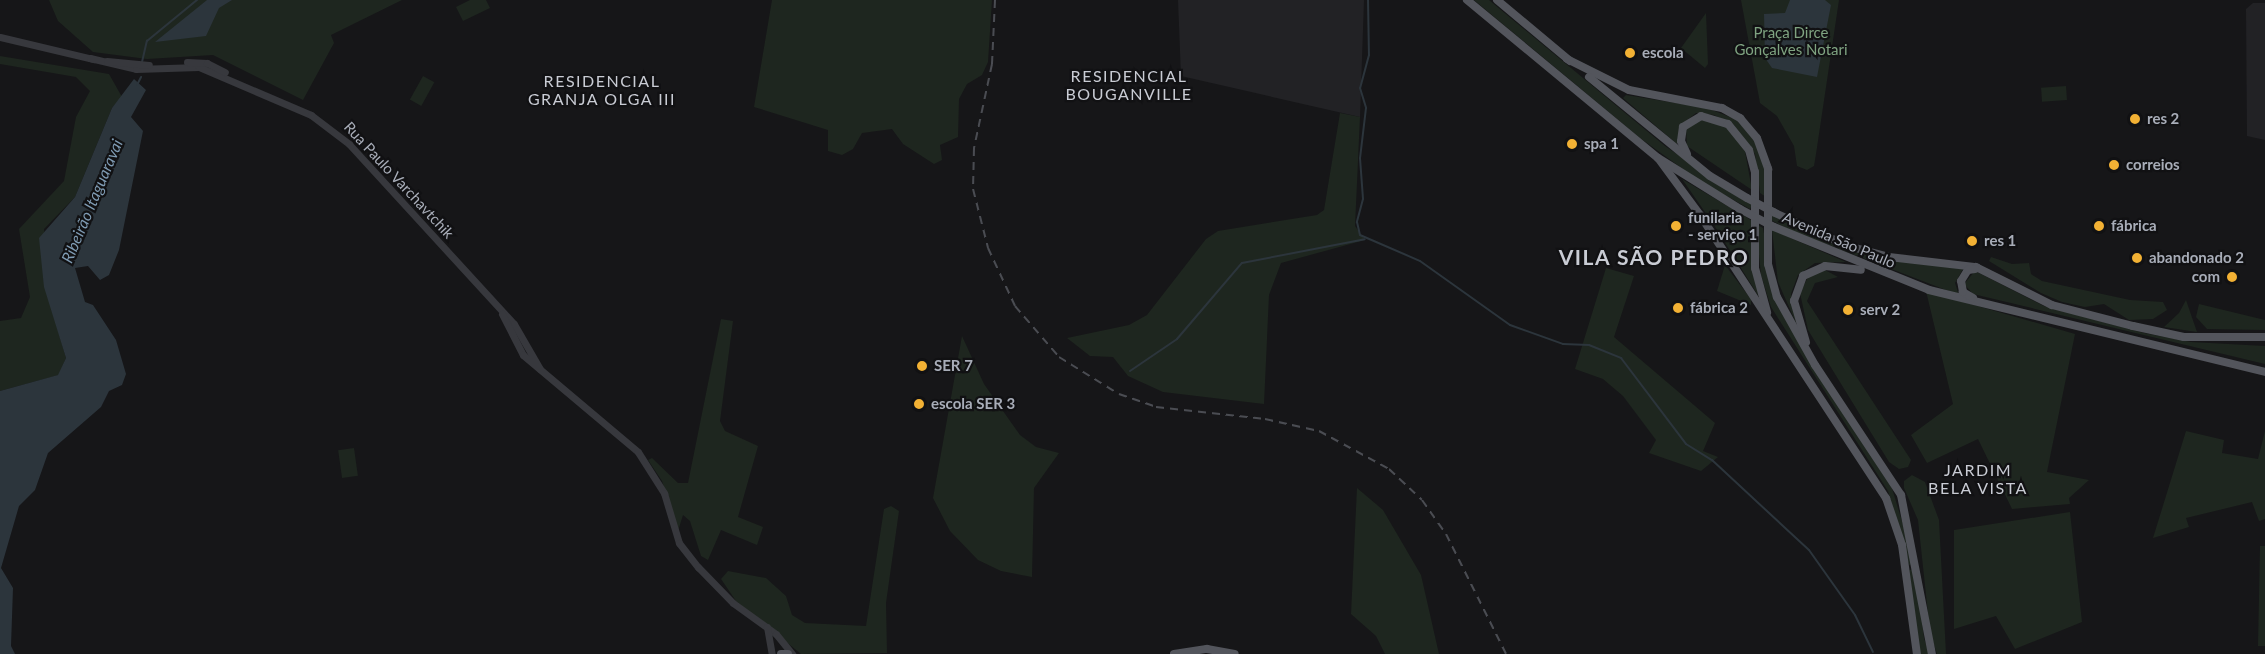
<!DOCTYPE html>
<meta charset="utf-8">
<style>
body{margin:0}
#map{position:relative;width:2265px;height:654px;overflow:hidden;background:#161618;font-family:Lato,sans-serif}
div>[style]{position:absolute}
.built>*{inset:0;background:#222225}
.green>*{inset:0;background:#1e261f;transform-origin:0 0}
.water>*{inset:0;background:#2c353c}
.stream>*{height:2px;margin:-1px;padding:0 1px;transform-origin:1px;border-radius:1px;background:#2c353c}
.minor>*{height:7px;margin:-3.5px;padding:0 3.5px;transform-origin:3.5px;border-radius:3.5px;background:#37383d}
.major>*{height:8px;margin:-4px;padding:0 4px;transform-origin:4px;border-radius:4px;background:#53555c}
.rail>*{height:2px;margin-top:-1px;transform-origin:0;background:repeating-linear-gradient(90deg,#4a4c52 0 8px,transparent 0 14px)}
.major-bridge>*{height:8px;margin:-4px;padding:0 4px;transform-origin:4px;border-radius:4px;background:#53555c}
.dots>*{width:16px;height:16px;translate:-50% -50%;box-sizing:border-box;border:3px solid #111113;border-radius:50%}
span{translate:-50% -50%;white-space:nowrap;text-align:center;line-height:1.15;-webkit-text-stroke:4.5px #111113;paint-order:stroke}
.park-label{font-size:15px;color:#7fa381}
.poi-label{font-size:15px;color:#a8adb8;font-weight:700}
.left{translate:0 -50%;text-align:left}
.right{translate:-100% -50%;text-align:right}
.street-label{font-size:15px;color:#a8adb8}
.neighbourhood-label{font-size:16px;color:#c9ccd4;letter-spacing:1.5px}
.water-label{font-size:16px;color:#7f9bb3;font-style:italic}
.district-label{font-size:21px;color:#c9ccd4;font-weight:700;letter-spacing:1.5px}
</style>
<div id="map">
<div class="built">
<i style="clip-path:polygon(1178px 0,1364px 0,1360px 117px,1181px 76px)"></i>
<i style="clip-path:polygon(2253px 3px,2265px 3px,2265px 140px,2247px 136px,2246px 9px)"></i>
</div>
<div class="green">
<i style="clip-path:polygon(49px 0,402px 0,331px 35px,334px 43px,303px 100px,213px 55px,147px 59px,93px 52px,58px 21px)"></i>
<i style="clip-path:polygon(470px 0,486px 0,490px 8px,463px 21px,456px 7px)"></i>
<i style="clip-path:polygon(772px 0,992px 0,988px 62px,982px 75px,967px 84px,959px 99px,958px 137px,940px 145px,942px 160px,934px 164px,903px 144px,892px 129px,862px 133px,853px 149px,842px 155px,828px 151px,828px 130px,754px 107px)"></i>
<i style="clip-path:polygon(1474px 0,1489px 0,1665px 146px,1752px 205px,1750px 209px,1701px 182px,1640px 138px)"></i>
<i style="clip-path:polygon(1741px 0,1839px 0,1816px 154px,1814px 166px,1807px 170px,1797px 166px,1794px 146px,1777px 116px,1760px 103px)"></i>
<i style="clip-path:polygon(1706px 13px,1708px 64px,1705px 68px,1681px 48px)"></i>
<i style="clip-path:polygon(0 56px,109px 74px,122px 97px,112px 108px,75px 197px,44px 229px,51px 306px,66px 358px,59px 375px,0 391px,0 321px,21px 318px,30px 297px,19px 229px,64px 181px,76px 117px,90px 91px,76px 77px,0 64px)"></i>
<i style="left:423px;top:76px;width:13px;height:27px;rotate:29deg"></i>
<i style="left:2066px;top:86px;width:14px;height:25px;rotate:86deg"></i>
<i style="clip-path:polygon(1626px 95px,1707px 108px,1735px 119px,1753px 137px,1765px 167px,1766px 197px,1760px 193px,1755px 154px,1734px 125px,1714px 115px,1696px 113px,1681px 125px,1677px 144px,1623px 98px)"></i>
<i style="clip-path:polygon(1340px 113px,1360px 117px,1355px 226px,1365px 240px,1281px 263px,1269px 295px,1264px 404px,1163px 392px,1128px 376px,1113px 357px,1090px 356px,1067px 338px,1129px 325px,1147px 315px,1206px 239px,1218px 231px,1317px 215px,1324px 210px)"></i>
<i style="clip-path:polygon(1704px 118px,1727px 127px,1744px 146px,1752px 190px,1687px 146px,1686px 129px)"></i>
<i style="clip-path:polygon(1682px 179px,1751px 220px,1761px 300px,1714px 225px)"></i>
<i style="clip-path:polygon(1769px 213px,1857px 253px,1963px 269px,1955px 283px,1959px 295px,1790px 230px,1769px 219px)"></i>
<i style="clip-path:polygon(1756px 224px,1763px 228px,1776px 302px,1891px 485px,1915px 564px,1909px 565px,1888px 491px,1771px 307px,1761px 275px)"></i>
<i style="clip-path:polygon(1772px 230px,1846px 262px,1815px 263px,1798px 275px,1791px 294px,1800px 332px,1778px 282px)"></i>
<i style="clip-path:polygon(1991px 257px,2012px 264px,2029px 263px,2031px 274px,2042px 281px,2130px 300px,2163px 302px,2167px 310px,2153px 319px,2129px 320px,2104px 304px,2085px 307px,2062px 302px,2041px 293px,1989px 261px)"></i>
<i style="clip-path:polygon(1725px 265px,1751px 299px,1751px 305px,1717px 291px)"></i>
<i style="clip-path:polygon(1606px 268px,1634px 276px,1614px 337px,1715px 423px,1703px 451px,1718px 457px,1701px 471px,1649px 453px,1656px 440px,1623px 396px,1603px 379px,1575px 369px)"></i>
<i style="clip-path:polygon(1825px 270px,1838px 277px,1815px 283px,1807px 301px,1911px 460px,1908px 467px,1899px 469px,1889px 462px,1808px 330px,1800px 293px,1808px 277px)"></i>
<i style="clip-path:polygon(1975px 271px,2044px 306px,2144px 333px,2191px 342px,2265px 346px,2265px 364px,1973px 294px,1964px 284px)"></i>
<i style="clip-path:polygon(1926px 291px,2075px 334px,2047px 472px,2089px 480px,2069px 498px,2070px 504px,2012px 509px,1978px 439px,1927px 463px,1911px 435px,1953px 404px)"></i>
<i style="clip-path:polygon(2186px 300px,2197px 332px,2164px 327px,2179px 313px)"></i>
<i style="clip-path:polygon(2199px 304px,2265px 320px,2265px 330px,2207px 329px,2196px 317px)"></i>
<i style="clip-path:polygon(721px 319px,733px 321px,720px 421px,725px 431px,758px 446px,738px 517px,763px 527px,757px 545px,721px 530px,708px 560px,701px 556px,690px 521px,683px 515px,678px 531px,662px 481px,648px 460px,652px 458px,678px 483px,688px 483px)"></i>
<i style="clip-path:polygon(962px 336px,984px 384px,1020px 435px,1036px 447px,1059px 453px,1034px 488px,1032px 577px,1001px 571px,978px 560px,950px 531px,933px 498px)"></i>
<i style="clip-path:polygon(2186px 431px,2224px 440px,2222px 453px,2258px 459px,2265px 431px,2265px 519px,2259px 521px,2252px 502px,2186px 518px,2189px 527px,2153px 538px)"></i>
<i style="left:354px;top:448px;width:28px;height:16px;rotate:82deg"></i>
<i style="clip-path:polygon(1912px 475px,1925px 482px,1939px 520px,1946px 654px,1937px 654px,1930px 632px,1918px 520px,1904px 488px,1904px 481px)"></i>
<i style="clip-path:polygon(1357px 488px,1383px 510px,1421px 575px,1439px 654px,1385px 654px,1376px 636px,1351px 614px)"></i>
<i style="clip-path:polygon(891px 506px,899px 511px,886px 603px,887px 653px,801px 654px,736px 601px,721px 579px,728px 571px,766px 578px,786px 596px,792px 615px,805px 623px,866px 626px,884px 509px)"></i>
<i style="clip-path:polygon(2070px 512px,2082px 622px,2015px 649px,1996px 616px,1954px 629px,1954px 530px)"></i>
<i style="clip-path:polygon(2260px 546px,2265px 546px,2265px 646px,2258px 646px)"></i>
<i style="clip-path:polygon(1916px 569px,1924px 638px,1929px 654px,1920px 654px,1909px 570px)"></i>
</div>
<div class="water">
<i style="clip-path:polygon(207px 0,232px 0,219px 8px,206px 36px,155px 42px)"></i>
<i style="clip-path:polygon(1790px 0,1825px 0,1831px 5px,1817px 77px,1772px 68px,1765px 58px,1764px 14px,1785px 13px)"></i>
<i style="clip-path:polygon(134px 79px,146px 90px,131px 117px,143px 131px,119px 250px,109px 275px,100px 280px,88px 266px,75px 268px,85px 302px,93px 305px,116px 340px,126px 374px,122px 385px,109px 391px,101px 407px,48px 453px,35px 490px,19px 506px,1px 568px,13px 588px,11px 646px,15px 654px,0 654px,0 391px,58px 375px,66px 358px,44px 287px,39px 238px,75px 197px,112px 108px)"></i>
</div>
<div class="stream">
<i style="left:1368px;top:0;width:55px;rotate:89deg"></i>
<i style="left:1369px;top:55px;width:34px;rotate:105deg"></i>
<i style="left:1360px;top:88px;width:21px;rotate:73deg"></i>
<i style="left:1366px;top:108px;width:50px;rotate:96.8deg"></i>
<i style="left:1360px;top:158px;width:41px;rotate:85.8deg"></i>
<i style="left:1363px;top:199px;width:24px;rotate:105deg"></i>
<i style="left:1357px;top:222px;width:13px;rotate:77deg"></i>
<i style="left:1360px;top:235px;width:65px;rotate:23.4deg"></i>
<i style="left:1420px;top:261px;width:110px;rotate:35.4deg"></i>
<i style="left:1510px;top:325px;width:56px;rotate:19.7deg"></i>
<i style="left:1563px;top:344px;width:26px;rotate:2deg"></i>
<i style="left:1589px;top:345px;width:35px;rotate:22deg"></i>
<i style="left:1621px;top:358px;width:108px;rotate:52.9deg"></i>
<i style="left:1686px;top:444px;width:31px;rotate:32deg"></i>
<i style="left:1712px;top:460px;width:132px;rotate:42.9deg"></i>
<i style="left:1809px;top:550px;width:80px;rotate:54.7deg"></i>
<i style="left:1855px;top:615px;width:41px;rotate:64.1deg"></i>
<i style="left:142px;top:62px;width:22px;rotate:-77deg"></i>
<i style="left:147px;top:41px;width:65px;rotate:-39.4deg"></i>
<i style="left:137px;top:85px;width:9px;rotate:-63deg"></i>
<i style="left:1130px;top:371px;width:57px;rotate:-34.2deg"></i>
<i style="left:1177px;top:339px;width:100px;rotate:-49.5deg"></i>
<i style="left:1242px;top:263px;width:125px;rotate:-11deg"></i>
</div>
<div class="minor">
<i style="left:0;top:37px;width:96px;rotate:13.3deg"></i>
<i style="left:90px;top:58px;width:47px;rotate:13.4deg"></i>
<i style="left:136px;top:69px;width:63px;rotate:-1.8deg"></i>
<i style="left:199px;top:67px;width:122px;rotate:23.2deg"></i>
<i style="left:311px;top:115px;width:48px;rotate:37.3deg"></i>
<i style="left:349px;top:144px;width:244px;rotate:47.5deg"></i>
<i style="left:514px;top:324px;width:52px;rotate:60deg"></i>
<i style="left:107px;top:61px;width:42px;rotate:5.4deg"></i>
<i style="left:187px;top:62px;width:20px;rotate:3deg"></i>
<i style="left:207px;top:63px;width:20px;rotate:27deg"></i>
<i style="left:502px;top:314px;width:46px;rotate:62.9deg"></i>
<i style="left:523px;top:355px;width:150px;rotate:40.1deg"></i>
<i style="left:638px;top:452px;width:49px;rotate:57.6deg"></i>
<i style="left:664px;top:493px;width:52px;rotate:73.3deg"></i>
<i style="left:679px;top:543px;width:31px;rotate:52deg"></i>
<i style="left:698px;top:567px;width:50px;rotate:45.8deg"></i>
<i style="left:733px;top:603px;width:53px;rotate:35.8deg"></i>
<i style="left:776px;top:634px;width:26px;rotate:51deg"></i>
<i style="left:767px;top:627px;width:27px;rotate:80deg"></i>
</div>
<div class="major">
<i style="left:1467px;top:0;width:248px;rotate:39.6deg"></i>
<i style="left:1658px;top:158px;width:97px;rotate:31.9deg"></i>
<i style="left:1497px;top:0;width:95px;rotate:39.9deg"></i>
<i style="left:1567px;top:59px;width:69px;rotate:26.6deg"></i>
<i style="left:1629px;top:90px;width:95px;rotate:11deg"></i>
<i style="left:1722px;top:108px;width:21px;rotate:29deg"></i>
<i style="left:1740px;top:118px;width:26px;rotate:50deg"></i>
<i style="left:1757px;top:138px;width:33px;rotate:70deg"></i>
<i style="left:1768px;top:169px;width:95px;rotate:90deg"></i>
<i style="left:1768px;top:264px;width:34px;rotate:75deg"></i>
<i style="left:1777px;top:297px;width:78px;rotate:60.8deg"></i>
<i style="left:1815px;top:365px;width:156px;rotate:56.5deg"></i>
<i style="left:1901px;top:495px;width:162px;rotate:79deg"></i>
<i style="left:1589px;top:77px;width:156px;rotate:39.3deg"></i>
<i style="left:1710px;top:176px;width:43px;rotate:30.7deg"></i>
<i style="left:1687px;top:154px;width:14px;rotate:-115deg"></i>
<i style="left:1681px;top:141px;width:14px;rotate:-82deg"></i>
<i style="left:1683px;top:127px;width:21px;rotate:-31deg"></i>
<i style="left:1701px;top:116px;width:28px;rotate:17deg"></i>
<i style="left:1728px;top:124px;width:33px;rotate:51deg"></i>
<i style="left:1749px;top:150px;width:23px;rotate:75deg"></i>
<i style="left:1755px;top:172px;width:96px;rotate:90deg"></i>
<i style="left:1755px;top:268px;width:46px;rotate:74.7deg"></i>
<i style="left:1658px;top:158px;width:71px;rotate:53.6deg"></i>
<i style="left:1700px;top:215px;width:339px;rotate:56.7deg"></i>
<i style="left:1886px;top:498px;width:50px;rotate:71.2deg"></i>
<i style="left:1902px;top:545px;width:110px;rotate:82.2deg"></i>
<i style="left:1773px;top:212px;width:82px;rotate:24.4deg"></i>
<i style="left:1848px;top:246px;width:42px;rotate:15deg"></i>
<i style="left:1889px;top:257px;width:88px;rotate:6.6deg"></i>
<i style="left:1976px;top:267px;width:85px;rotate:26.6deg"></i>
<i style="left:2052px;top:305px;width:84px;rotate:14.5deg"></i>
<i style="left:2133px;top:326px;width:52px;rotate:12.2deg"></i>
<i style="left:2184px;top:337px;width:81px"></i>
<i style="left:1774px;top:227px;width:167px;rotate:22.1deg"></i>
<i style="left:1929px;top:290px;width:346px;rotate:13.7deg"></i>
<i style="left:1973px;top:298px;width:12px;rotate:-149deg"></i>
<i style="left:1963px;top:292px;width:11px;rotate:-100deg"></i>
<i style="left:1961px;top:281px;width:13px;rotate:-58deg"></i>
<i style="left:1968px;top:270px;width:7px;rotate:-8deg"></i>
<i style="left:1806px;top:342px;width:43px;rotate:-106.3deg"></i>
<i style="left:1794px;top:301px;width:27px;rotate:-70deg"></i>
<i style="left:1803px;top:276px;width:24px;rotate:-24deg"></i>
<i style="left:1825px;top:266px;width:36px;rotate:6deg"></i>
<i style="left:781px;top:654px;width:7px"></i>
<i style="left:1174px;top:654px;width:33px;rotate:-9deg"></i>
<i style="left:1207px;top:649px;width:28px;rotate:10deg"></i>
</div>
<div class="rail">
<i style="left:995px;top:0;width:64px;rotate:92.7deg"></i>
<i style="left:992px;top:64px;width:86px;rotate:102.1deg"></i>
<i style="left:974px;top:148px;width:41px;rotate:91.4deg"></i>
<i style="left:973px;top:189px;width:61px;rotate:75.7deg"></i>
<i style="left:988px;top:248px;width:64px;rotate:65deg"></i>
<i style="left:1015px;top:306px;width:67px;rotate:49.2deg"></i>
<i style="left:1059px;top:357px;width:70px;rotate:31.7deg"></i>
<i style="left:1119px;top:394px;width:39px;rotate:19deg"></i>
<i style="left:1156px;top:407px;width:110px;rotate:6.3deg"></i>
<i style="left:1265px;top:419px;width:55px;rotate:12.5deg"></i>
<i style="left:1319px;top:431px;width:80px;rotate:28.5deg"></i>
<i style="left:1389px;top:469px;width:45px;rotate:43.2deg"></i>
<i style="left:1422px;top:500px;width:42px;rotate:54.8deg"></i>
<i style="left:1446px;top:534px;width:134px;rotate:63.4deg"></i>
</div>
<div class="major-bridge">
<i style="left:1747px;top:198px;width:30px;rotate:28deg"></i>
<i style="left:1740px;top:209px;width:38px;rotate:28deg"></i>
</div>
<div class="dots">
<i style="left:1630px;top:53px;background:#f2b134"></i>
<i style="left:2135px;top:119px;background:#f2b134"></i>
<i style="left:1572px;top:144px;background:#f2b134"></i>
<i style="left:2114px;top:165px;background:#f2b134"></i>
<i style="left:1676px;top:226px;background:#f2b134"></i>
<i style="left:2099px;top:226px;background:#f2b134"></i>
<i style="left:1972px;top:241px;background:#f2b134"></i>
<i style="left:2137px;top:258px;background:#f2b134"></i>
<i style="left:2232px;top:277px;background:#f2b134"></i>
<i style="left:1678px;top:308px;background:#f2b134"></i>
<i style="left:1848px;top:310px;background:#f2b134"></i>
<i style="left:922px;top:366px;background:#f2b134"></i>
<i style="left:919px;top:404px;background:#f2b134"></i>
</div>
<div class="park-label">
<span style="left:1791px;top:41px">Praça Dirce<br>Gonçalves Notari</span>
</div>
<div class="poi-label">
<span class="left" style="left:1642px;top:53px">escola</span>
<span class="left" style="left:2147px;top:119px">res 2</span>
<span class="left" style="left:1584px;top:144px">spa 1</span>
<span class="left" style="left:2126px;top:165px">correios</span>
<span class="left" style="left:1688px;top:226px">funilaria<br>- serviço 1</span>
<span class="left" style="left:2111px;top:226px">fábrica</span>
<span class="left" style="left:1984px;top:241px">res 1</span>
<span class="left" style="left:2149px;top:258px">abandonado 2</span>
<span class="right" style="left:2220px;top:277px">com</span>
<span class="left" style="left:1690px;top:308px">fábrica 2</span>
<span class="left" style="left:1860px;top:310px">serv 2</span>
<span class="left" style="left:934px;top:366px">SER 7</span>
<span class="left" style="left:931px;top:404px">escola SER 3</span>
</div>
<div class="street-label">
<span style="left:399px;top:180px;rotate:47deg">Rua Paulo Varchavtchik</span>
<span style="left:1839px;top:240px;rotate:23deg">Avenida São Paulo</span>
</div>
<div class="neighbourhood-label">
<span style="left:1129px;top:85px">RESIDENCIAL<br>BOUGANVILLE</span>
<span style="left:602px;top:90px">RESIDENCIAL<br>GRANJA OLGA III</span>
<span style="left:1978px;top:479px">JARDIM<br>BELA VISTA</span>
</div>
<div class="water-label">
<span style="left:92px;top:201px;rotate:-67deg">Ribeirão Itaguaravai</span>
</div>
<div class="district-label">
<span style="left:1654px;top:257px">VILA SÃO PEDRO</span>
</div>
</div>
